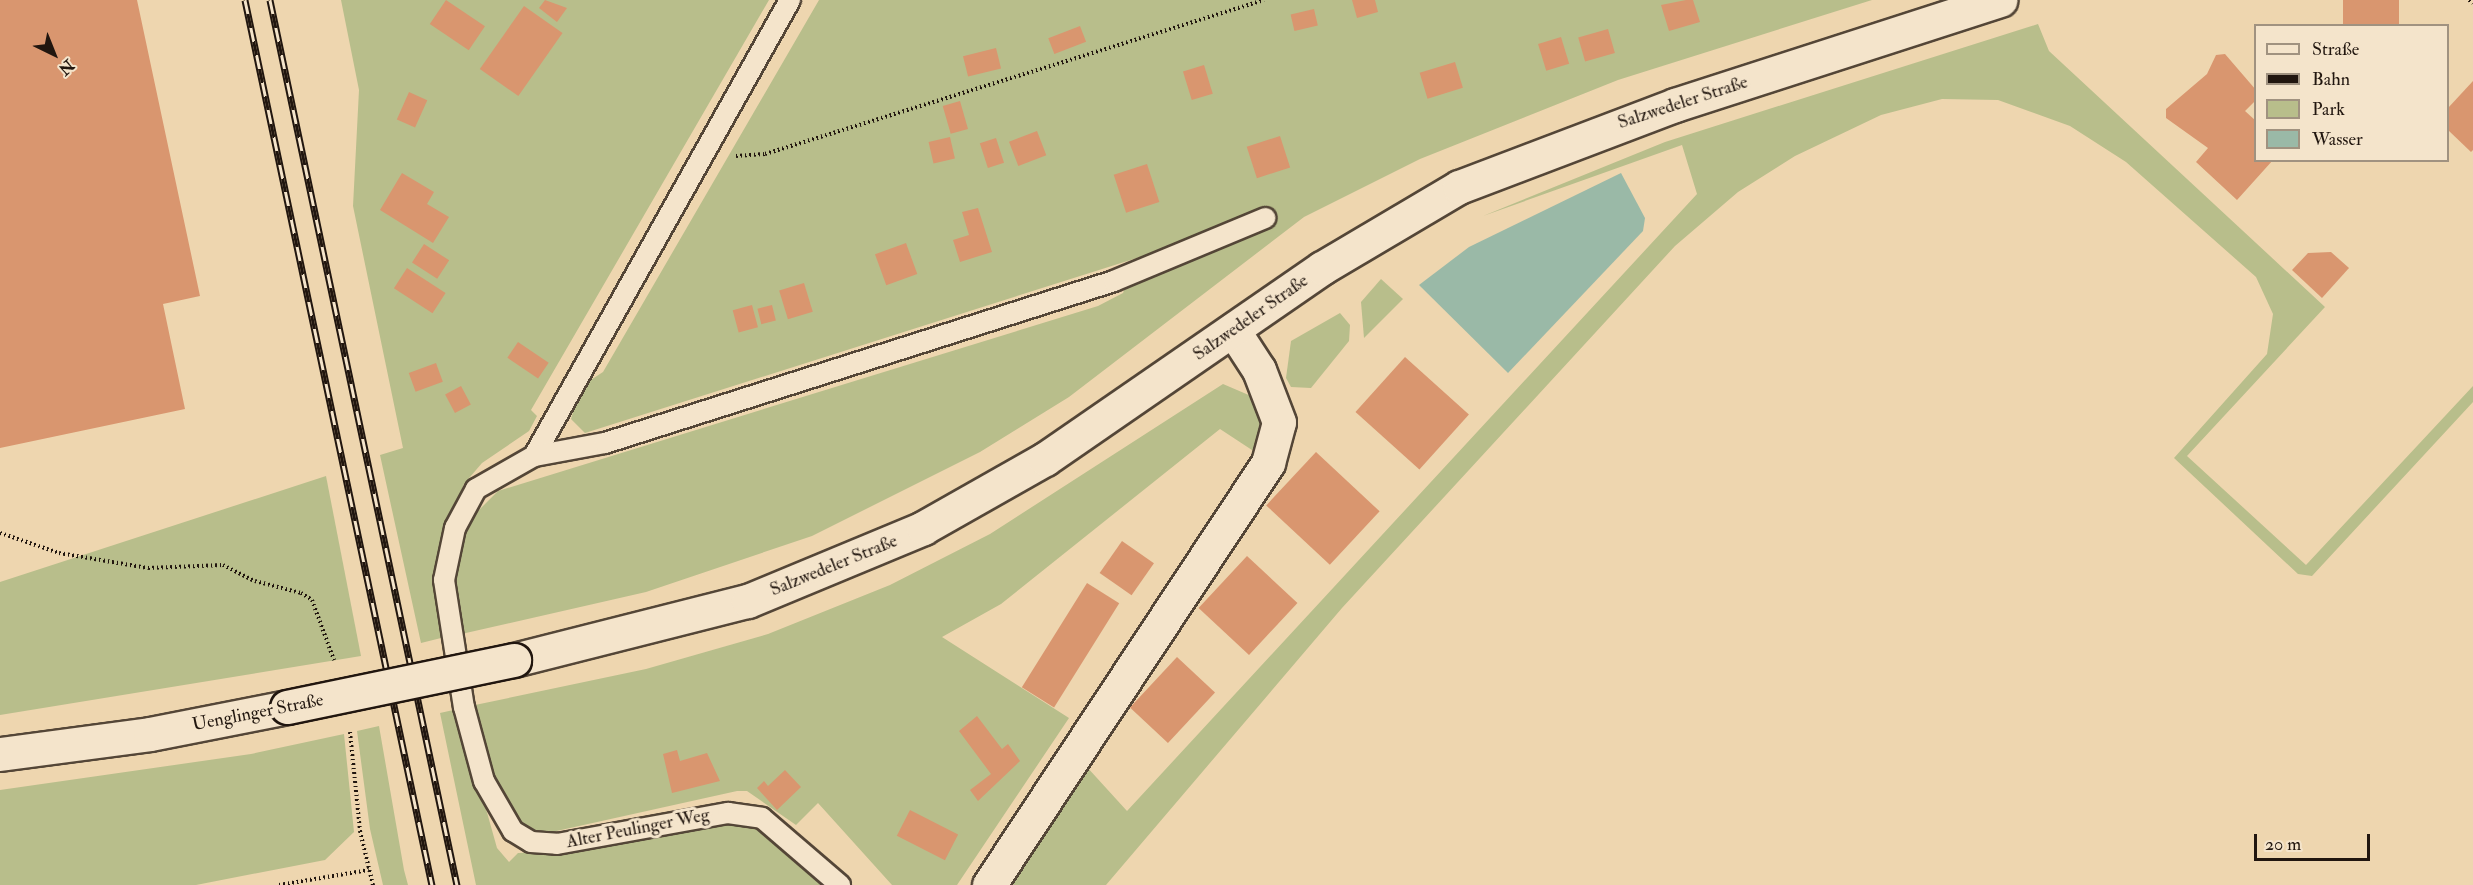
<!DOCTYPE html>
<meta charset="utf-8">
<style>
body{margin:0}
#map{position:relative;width:2473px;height:885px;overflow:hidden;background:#eed6af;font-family:"IM FELL Double Pica",serif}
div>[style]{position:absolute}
.green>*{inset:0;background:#b8be8b}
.water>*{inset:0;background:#9ab9a7}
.building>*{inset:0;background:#d9966f;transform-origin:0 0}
.path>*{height:4px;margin-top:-2px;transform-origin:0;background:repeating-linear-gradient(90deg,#21160f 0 1.5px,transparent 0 4.5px)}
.roads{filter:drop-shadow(2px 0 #544637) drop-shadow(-2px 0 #544637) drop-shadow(0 2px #544637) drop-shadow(0 -2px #544637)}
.lane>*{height:20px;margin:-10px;padding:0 10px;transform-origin:10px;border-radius:10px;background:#f4e4cb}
.street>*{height:33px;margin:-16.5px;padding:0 16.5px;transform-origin:16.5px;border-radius:16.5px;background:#f4e4cb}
.secondary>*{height:33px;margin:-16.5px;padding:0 16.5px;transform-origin:16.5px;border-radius:16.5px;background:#f4e4cb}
.rail>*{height:7px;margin-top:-3.5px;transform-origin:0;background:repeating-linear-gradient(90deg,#f4e4cb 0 14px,#21160f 0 28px);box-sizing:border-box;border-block:2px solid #21160f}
.bridges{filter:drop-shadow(2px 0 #21160f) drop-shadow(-2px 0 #21160f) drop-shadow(0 2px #21160f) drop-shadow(0 -2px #21160f)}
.secondary-bridge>*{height:33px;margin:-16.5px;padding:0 16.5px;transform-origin:16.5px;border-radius:16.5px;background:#f4e4cb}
span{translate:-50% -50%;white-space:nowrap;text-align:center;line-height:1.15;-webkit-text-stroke:6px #f4e4cb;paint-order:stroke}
.street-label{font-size:18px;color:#21160f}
.legend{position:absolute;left:2254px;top:24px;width:195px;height:138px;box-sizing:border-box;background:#f4e4cb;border:2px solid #a09280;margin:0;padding:8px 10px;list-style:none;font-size:18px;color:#21160f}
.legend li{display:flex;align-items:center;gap:12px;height:30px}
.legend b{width:30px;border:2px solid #a09280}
.north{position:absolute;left:24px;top:24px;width:60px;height:60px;-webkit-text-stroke:4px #f4e4cb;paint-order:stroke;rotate:137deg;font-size:16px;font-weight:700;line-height:24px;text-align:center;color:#21160f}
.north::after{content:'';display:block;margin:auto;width:21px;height:27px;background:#21160f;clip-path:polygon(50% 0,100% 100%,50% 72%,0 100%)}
.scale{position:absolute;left:2254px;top:834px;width:116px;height:27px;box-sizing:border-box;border:3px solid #21160f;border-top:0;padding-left:8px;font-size:18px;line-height:21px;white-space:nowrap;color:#21160f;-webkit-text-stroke:4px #f4e4cb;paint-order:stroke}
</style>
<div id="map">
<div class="green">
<i style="clip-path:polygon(341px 0,769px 0,531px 410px,537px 416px,529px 431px,482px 463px,464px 484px,437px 554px,441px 638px,421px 643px,380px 455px,403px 448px,353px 206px,359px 90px)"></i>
<i style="clip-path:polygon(819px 0,1872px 0,1618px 80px,1420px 159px,1304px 217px,1069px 397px,980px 452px,812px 536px,646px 592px,457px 635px,453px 594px,464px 525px,498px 491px,1098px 306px,1123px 293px,1127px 282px,1232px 243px,1238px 235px,1219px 232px,585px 433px,571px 419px,580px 387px,603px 372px)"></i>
<i style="clip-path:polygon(2038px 24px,2049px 51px,2325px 307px,2187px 456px,2306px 565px,2473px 386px,2473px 402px,2312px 576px,2298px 574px,2174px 458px,2267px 354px,2273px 314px,2256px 277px,2126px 162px,2070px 126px,1998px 100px,1942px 99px,1881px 115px,1795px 156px,1738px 192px,1675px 246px,1342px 608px,1106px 885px,1007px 885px,1086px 766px,1127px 811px,1697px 194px,1682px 145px,1483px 216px,1665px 142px)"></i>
<i style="clip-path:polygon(1381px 279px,1403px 299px,1364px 338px,1361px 302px)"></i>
<i style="clip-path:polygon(1340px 313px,1350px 325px,1349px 341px,1311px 388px,1291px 387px,1286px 378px,1291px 341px)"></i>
<i style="clip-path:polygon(1223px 384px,1251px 396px,1263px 417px,1255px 452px,1220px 429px,1001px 604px,942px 637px,1069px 718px,957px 885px,892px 885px,818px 803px,796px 825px,747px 791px,737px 791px,552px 832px,552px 838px,522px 824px,502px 797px,489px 766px,475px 705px,646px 669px,768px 634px,890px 585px,990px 534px)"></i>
<i style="clip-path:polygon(326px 476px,361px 656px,0 715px,0 582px)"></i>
<i style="clip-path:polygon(458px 709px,497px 848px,509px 862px,518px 853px,573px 851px,726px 817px,749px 821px,824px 885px,476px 885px,440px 713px)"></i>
<i style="clip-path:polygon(379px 726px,404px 870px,408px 885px,383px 885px,370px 829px,357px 731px)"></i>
<i style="clip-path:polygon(344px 734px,354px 832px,325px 860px,196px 885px,0 885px,0 790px,251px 754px)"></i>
</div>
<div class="water">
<i style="clip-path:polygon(1621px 173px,1645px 218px,1643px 231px,1508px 373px,1419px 285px,1469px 247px)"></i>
</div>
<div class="building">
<i style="clip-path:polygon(0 0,137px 0,200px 296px,163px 304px,185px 409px,0 448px)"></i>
<i style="left:446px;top:0;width:47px;height:29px;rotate:34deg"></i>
<i style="clip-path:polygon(545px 0,567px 8px,557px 22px,539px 8px)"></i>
<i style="clip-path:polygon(1352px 0,1375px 0,1378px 12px,1357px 18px)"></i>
<i style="clip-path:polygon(1686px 0,1693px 0,1700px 22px,1669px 31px,1661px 5px)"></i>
<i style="left:2343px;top:0;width:56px;height:26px"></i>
<i style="left:524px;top:6px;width:47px;height:77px;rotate:35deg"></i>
<i style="left:1314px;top:9px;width:17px;height:24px;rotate:77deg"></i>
<i style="left:1080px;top:26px;width:17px;height:34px;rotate:69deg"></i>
<i style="left:1608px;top:29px;width:25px;height:31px;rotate:74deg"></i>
<i style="left:1561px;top:37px;width:28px;height:24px;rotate:73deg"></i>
<i style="left:996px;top:48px;width:21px;height:34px;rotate:76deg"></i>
<i style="clip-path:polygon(2225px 54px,2256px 90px,2256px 100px,2245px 111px,2256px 121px,2256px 160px,2273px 160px,2237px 200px,2196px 162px,2208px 148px,2166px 118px,2166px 109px,2207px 74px,2216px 55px)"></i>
<i style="left:1455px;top:62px;width:27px;height:37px;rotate:73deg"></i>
<i style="left:1204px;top:65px;width:30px;height:22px;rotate:73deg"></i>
<i style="clip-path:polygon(2473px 81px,2473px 150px,2471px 152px,2448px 130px,2448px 108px)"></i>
<i style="left:409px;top:92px;width:20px;height:30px;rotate:24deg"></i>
<i style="left:960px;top:101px;width:29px;height:18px;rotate:74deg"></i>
<i style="left:1037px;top:131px;width:26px;height:30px;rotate:69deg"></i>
<i style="left:1280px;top:136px;width:33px;height:35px;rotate:72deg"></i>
<i style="left:950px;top:137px;width:22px;height:22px;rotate:77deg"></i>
<i style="left:996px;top:138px;width:26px;height:17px;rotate:72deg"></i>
<i style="left:1147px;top:164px;width:40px;height:35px;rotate:72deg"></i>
<i style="clip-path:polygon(402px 173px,434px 192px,427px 204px,449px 217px,433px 243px,380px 210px)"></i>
<i style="clip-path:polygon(978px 208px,992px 252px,960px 262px,953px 240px,969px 235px,962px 212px)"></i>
<i style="left:906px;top:243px;width:33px;height:33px;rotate:70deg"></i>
<i style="left:424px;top:244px;width:30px;height:22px;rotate:33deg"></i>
<i style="clip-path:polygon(2331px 252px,2349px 268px,2322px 298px,2292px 270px,2308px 253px)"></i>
<i style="left:407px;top:268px;width:46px;height:24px;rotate:33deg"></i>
<i style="left:804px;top:283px;width:30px;height:26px;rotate:73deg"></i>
<i style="left:752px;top:305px;width:23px;height:20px;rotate:75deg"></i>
<i style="left:772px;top:305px;width:16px;height:15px;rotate:76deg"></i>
<i style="left:518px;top:342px;width:37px;height:19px;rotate:34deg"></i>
<i style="left:1405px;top:357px;width:86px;height:74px;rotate:42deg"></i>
<i style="left:436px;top:363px;width:20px;height:29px;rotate:70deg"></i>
<i style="left:461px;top:386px;width:21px;height:18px;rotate:62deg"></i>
<i style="left:1316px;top:452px;width:87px;height:73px;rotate:43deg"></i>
<i style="left:1122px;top:541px;width:39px;height:39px;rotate:35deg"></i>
<i style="left:1247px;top:556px;width:69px;height:71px;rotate:43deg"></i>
<i style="left:1087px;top:583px;width:38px;height:123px;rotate:32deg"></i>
<i style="left:1177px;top:657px;width:52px;height:69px;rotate:43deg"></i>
<i style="clip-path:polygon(977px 716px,1002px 749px,1008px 744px,1020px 761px,978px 801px,970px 790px,991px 774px,959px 731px)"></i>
<i style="clip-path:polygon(677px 750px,680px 761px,707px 753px,720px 781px,672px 793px,663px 754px)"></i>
<i style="clip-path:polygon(785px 770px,801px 787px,777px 810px,757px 788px,764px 781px,768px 786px)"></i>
<i style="left:910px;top:810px;width:54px;height:29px;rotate:27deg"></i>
</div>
<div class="path">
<i style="left:2469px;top:0;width:5px;rotate:37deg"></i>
<i style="left:736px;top:156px;width:29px;rotate:-4deg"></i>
<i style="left:765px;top:154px;width:522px;rotate:-17.15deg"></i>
<i style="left:0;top:533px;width:62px;rotate:18.7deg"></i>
<i style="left:59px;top:553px;width:90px;rotate:9.6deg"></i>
<i style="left:148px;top:568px;width:75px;rotate:-2.3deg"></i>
<i style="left:223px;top:565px;width:36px;rotate:27deg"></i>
<i style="left:255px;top:581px;width:48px;rotate:14.6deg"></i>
<i style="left:301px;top:593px;width:13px;rotate:32deg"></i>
<i style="left:312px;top:600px;width:64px;rotate:69.9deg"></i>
<i style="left:350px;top:732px;width:100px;rotate:84.2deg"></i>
<i style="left:360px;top:831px;width:56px;rotate:76.5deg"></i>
<i style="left:279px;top:885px;width:91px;rotate:-9.5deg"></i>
</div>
<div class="roads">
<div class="lane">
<i style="left:790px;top:0;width:523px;rotate:119.31deg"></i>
<i style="left:534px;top:456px;width:67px;rotate:150.4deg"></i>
<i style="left:476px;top:489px;width:44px;rotate:118.3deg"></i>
<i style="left:455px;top:528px;width:53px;rotate:101.9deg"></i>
<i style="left:444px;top:580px;width:129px;rotate:81.1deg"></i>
<i style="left:464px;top:707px;width:77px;rotate:74.9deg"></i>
<i style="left:484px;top:781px;width:58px;rotate:59.9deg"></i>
<i style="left:513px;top:831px;width:21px;rotate:31deg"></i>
<i style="left:531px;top:842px;width:26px;rotate:4deg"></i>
<i style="left:557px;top:844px;width:174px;rotate:-10.3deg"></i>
<i style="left:728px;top:813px;width:34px;rotate:8deg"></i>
<i style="left:762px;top:818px;width:103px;rotate:40.7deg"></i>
<i style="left:534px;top:456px;width:72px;rotate:-10.4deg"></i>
<i style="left:605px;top:443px;width:534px;rotate:-17.65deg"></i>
<i style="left:1114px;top:281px;width:164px;rotate:-22.6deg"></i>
</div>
<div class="street">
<i style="left:989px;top:885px;width:506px;rotate:-56.53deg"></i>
<i style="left:1268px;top:463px;width:42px;rotate:-75deg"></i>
<i style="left:1279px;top:422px;width:56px;rotate:-111deg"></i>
<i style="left:1259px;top:370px;width:48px;rotate:-123deg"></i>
</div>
<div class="secondary">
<i style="left:514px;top:660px;width:241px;rotate:-14.2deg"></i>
<i style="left:748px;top:601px;width:190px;rotate:-22.6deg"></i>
<i style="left:923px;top:528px;width:140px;rotate:-29.5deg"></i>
<i style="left:1045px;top:459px;width:336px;rotate:-34.6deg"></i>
<i style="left:1322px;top:268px;width:159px;rotate:-30.6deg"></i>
<i style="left:1459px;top:187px;width:231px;rotate:-20.8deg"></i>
<i style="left:1675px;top:105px;width:342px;rotate:-17.9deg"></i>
<i style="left:0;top:754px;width:151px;rotate:-7.6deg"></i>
<i style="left:150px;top:734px;width:140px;rotate:-11.1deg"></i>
</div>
</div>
<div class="rail">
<i style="left:245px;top:0;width:905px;rotate:78.07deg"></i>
<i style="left:270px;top:0;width:905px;rotate:78.07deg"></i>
</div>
<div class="bridges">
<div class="secondary-bridge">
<i style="left:287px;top:707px;width:232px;rotate:-11.7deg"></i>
</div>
</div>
<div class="street-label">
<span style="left:1683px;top:103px;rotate:-18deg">Salzwedeler Straße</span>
<span style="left:1251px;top:318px;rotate:-35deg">Salzwedeler Straße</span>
<span style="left:834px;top:566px;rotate:-22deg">Salzwedeler Straße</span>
<span style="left:258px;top:713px;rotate:-11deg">Uenglinger Straße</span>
<span style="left:638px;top:829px;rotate:-11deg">Alter Peulinger Weg</span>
</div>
<ul class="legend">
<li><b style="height:8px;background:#f4e4cb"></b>Straße</li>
<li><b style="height:8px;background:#21160f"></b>Bahn</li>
<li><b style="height:16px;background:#b8be8b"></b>Park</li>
<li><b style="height:16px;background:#9ab9a7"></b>Wasser</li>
</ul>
<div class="north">N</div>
<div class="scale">20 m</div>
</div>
